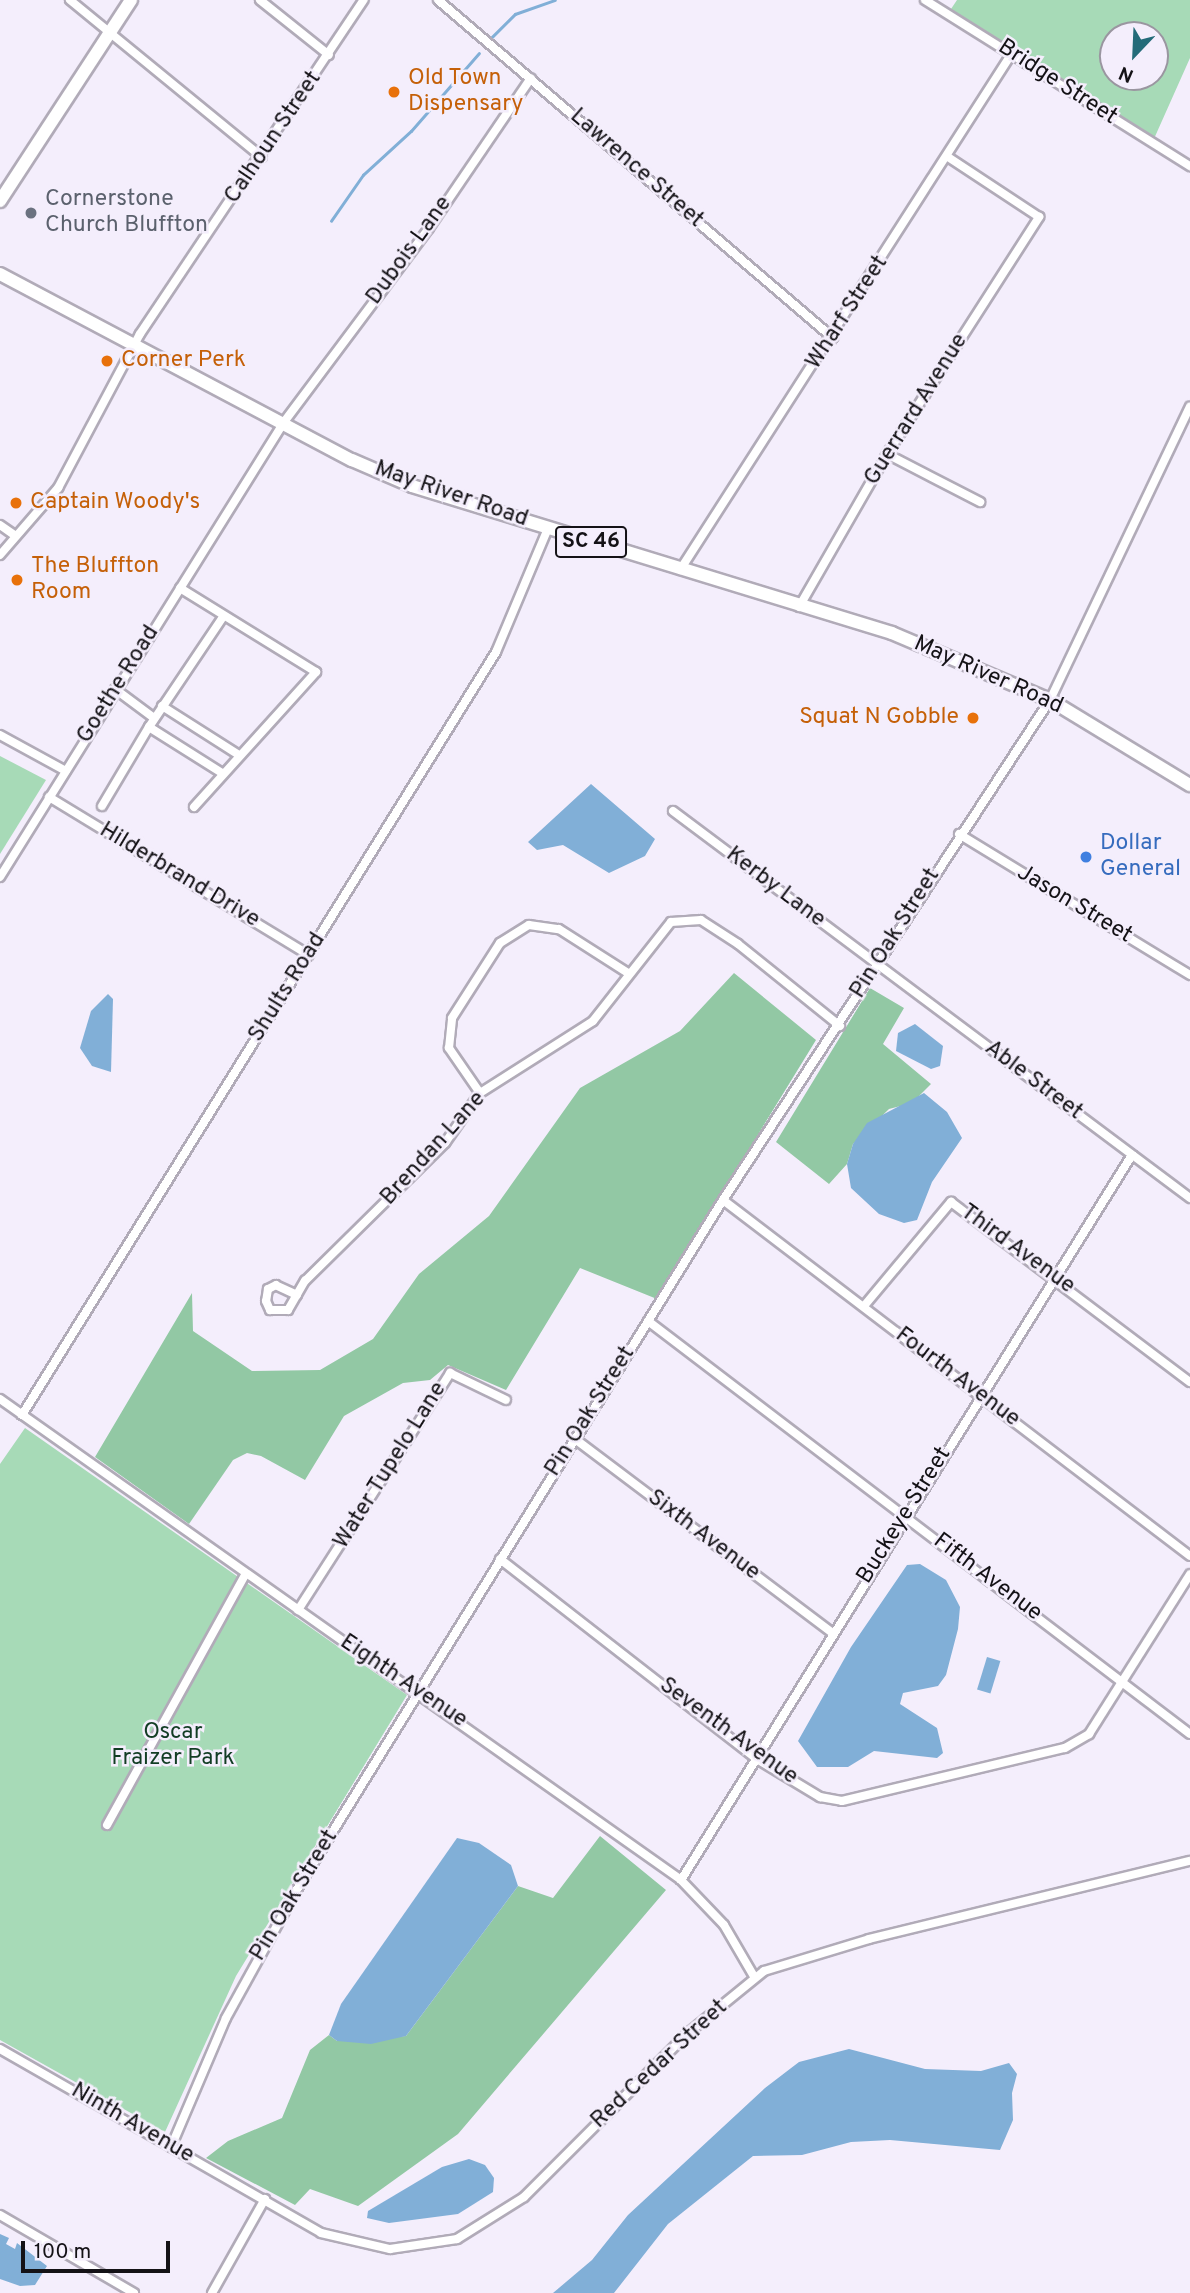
<!DOCTYPE html>
<style>
body{margin:0}
#map{position:relative;width:1190px;height:2293px;overflow:hidden;background:#f4eefc;font-family:Overpass,sans-serif}
div>[style]{position:absolute}
.green>*{inset:0;background:#a7dab7}
.forest>*{inset:0;background:#92c8a4}
.water>*{inset:0;background:#81afd7;transform-origin:0 0}
.stream>*{height:2.5px;margin:-1.25px;padding:0 1.25px;transform-origin:1.25px;border-radius:1.25px;background:#81afd7}
.roads{filter:drop-shadow(2px 0 #b1abb8) drop-shadow(-2px 0 #b1abb8) drop-shadow(0 2px #b1abb8) drop-shadow(0 -2px #b1abb8)}
.street>*{height:8px;margin:-4px;padding:0 4px;transform-origin:4px;border-radius:4px;background:#fff}
.secondary>*{height:12px;margin:-6px;padding:0 6px;transform-origin:6px;border-radius:6px;background:#fff}
.primary>*{height:12px;margin:-6px;padding:0 6px;transform-origin:6px;border-radius:6px;background:#fff}
.dots>*{width:19px;height:19px;translate:-50% -50%;box-sizing:border-box;border:4px solid #f4eefc;border-radius:50%}
span{translate:-50% -50%;white-space:nowrap;text-align:center;line-height:1.15;-webkit-text-stroke:5px #f4eefc;paint-order:stroke}
.shield-label span{padding:2px 5px;background:#f4eefc;border:2px solid;border-radius:5px;-webkit-text-stroke-width:0}
.shield-label{font-size:21px;color:#141216;font-weight:700}
.food-label{font-size:23px;color:#c56008}
.left{translate:0 -50%;text-align:left}
.right{translate:-100% -50%;text-align:right}
.street-label{font-size:23px;color:#141216}
.worship-label{font-size:23px;color:#5b616d}
.shop-label{font-size:23px;color:#366cbe}
.park-label{font-size:23px;color:#123d24}
.north{position:absolute;left:1099px;top:21px;width:70px;height:70px;box-sizing:border-box;background:#f4eefc;border:2px solid #9a96a0;border-radius:50%;rotate:203deg;font-size:19px;font-weight:700;line-height:28px;text-align:center;color:#141216}
.north::after{content:'';display:block;margin:auto;width:24px;height:32px;background:#246b79;clip-path:polygon(50% 0,100% 100%,50% 72%,0 100%)}
.scale{position:absolute;left:21px;top:2241px;width:149px;height:32px;box-sizing:border-box;border:4px solid #141216;border-top:0;padding-left:9px;font-size:21px;line-height:24px;white-space:nowrap;color:#141216;-webkit-text-stroke:5px #f4eefc;paint-order:stroke}
</style>
<div id="map">
<div class="green">
<i style="clip-path:polygon(evenodd,957px 0,1190px 0,1190px 58px,1153px 141px,951px 9px,957px 0,1113px 35px,1155px 35px,1155px 77px,1113px 77px,1113px 35px)"></i>
<i style="clip-path:polygon(0 756px,46px 780px,0 854px)"></i>
<i style="clip-path:polygon(25px 1428px,407px 1695px,236px 1976px,165px 2132px,0 2040px,0 1464px)"></i>
</div>
<div class="forest">
<i style="clip-path:polygon(734px 973px,816px 1040px,657px 1299px,580px 1268px,506px 1390px,448px 1365px,430px 1380px,403px 1383px,344px 1416px,305px 1480px,261px 1456px,247px 1453px,233px 1460px,189px 1524px,95px 1457px,192px 1293px,193px 1331px,252px 1371px,320px 1370px,373px 1339px,419px 1274px,489px 1216px,580px 1088px,680px 1031px)"></i>
<i style="clip-path:polygon(870px 988px,904px 1008px,883px 1044px,931px 1084px,912px 1103px,889px 1109px,853px 1144px,847px 1164px,829px 1184px,776px 1142px)"></i>
<i style="clip-path:polygon(600px 1836px,666px 1890px,458px 2134px,358px 2206px,310px 2189px,295px 2205px,206px 2158px,228px 2141px,282px 2118px,310px 2050px,329px 2035px,337px 2041px,406px 2036px,518px 1886px,553px 1898px)"></i>
</div>
<div class="water">
<i style="clip-path:polygon(591px 784px,655px 839px,645px 856px,609px 873px,563px 845px,537px 850px,528px 842px)"></i>
<i style="clip-path:polygon(108px 994px,113px 999px,111px 1072px,92px 1066px,80px 1048px,91px 1011px)"></i>
<i style="clip-path:polygon(915px 1024px,943px 1046px,940px 1066px,931px 1069px,896px 1051px,898px 1033px)"></i>
<i style="clip-path:polygon(924px 1093px,947px 1112px,962px 1138px,932px 1182px,917px 1220px,904px 1223px,879px 1214px,851px 1188px,847px 1164px,853px 1144px,867px 1123px)"></i>
<i style="clip-path:polygon(920px 1564px,946px 1580px,960px 1607px,958px 1629px,946px 1675px,938px 1686px,903px 1693px,900px 1704px,937px 1728px,943px 1753px,937px 1758px,874px 1751px,848px 1767px,817px 1767px,798px 1741px,851px 1647px,907px 1565px)"></i>
<i style="left:987px;top:1657px;width:14px;height:34px;rotate:17deg"></i>
<i style="clip-path:polygon(457px 1838px,479px 1843px,511px 1865px,518px 1886px,406px 2036px,371px 2044px,337px 2041px,329px 2035px,341px 2004px)"></i>
<i style="clip-path:polygon(849px 2049px,925px 2069px,981px 2071px,1009px 2063px,1017px 2074px,1012px 2093px,1013px 2120px,1000px 2150px,890px 2140px,851px 2142px,802px 2155px,753px 2156px,668px 2224px,614px 2293px,553px 2293px,592px 2260px,628px 2215px,765px 2088px,799px 2062px)"></i>
<i style="clip-path:polygon(469px 2159px,485px 2165px,494px 2178px,493px 2192px,458px 2214px,389px 2223px,367px 2218px,368px 2211px,442px 2167px)"></i>
<i style="clip-path:polygon(0 2234px,9px 2238px,6px 2244px,15px 2249px,17px 2243px,47px 2266px,35px 2285px,20px 2286px,0 2279px)"></i>
</div>
<div class="stream">
<i style="left:490px;top:39px;width:35px;rotate:-45deg"></i>
<i style="left:515px;top:14px;width:42px;rotate:-19.3deg"></i>
<i style="left:331px;top:221px;width:56px;rotate:-55.2deg"></i>
<i style="left:363px;top:175px;width:65px;rotate:-42.5deg"></i>
<i style="left:411px;top:131px;width:103px;rotate:-48.9deg"></i>
</div>
<div class="roads">
<div class="street">
<i style="left:70px;top:0;width:248px;rotate:39.3deg"></i>
<i style="left:260px;top:0;width:88px;rotate:38.6deg"></i>
<i style="left:438px;top:0;width:520px;rotate:40.55deg"></i>
<i style="left:925px;top:0;width:313px;rotate:32.1deg"></i>
<i style="left:887px;top:454px;width:105px;rotate:27.3deg"></i>
<i style="left:0;top:525px;width:19px;rotate:35deg"></i>
<i style="left:0;top:555px;width:89px;rotate:-49.1deg"></i>
<i style="left:58px;top:488px;width:174px;rotate:-62deg"></i>
<i style="left:140px;top:334px;width:402px;rotate:-56.2deg"></i>
<i style="left:680px;top:570px;width:614px;rotate:-57.29deg"></i>
<i style="left:180px;top:588px;width:160px;rotate:31.7deg"></i>
<i style="left:316px;top:672px;width:182px;rotate:132.1deg"></i>
<i style="left:799px;top:607px;width:177px;rotate:-60.1deg"></i>
<i style="left:887px;top:454px;width:282px;rotate:-57.3deg"></i>
<i style="left:1039px;top:217px;width:109px;rotate:-146.6deg"></i>
<i style="left:115px;top:689px;width:49px;rotate:36.6deg"></i>
<i style="left:162px;top:706px;width:91px;rotate:32.5deg"></i>
<i style="left:149px;top:727px;width:86px;rotate:32.2deg"></i>
<i style="left:0;top:735px;width:75px;rotate:28.6deg"></i>
<i style="left:49px;top:797px;width:304px;rotate:31.3deg"></i>
<i style="left:102px;top:806px;width:92px;rotate:-59.3deg"></i>
<i style="left:149px;top:727px;width:133px;rotate:-56.1deg"></i>
<i style="left:673px;top:811px;width:646px;rotate:36.82deg"></i>
<i style="left:959px;top:834px;width:271px;rotate:31.4deg"></i>
<i style="left:0;top:877px;width:536px;rotate:-58.03deg"></i>
<i style="left:284px;top:422px;width:242px;rotate:-53.2deg"></i>
<i style="left:429px;top:228px;width:181px;rotate:-55.8deg"></i>
<i style="left:480px;top:1093px;width:55px;rotate:-124.6deg"></i>
<i style="left:449px;top:1048px;width:30px;rotate:-84deg"></i>
<i style="left:452px;top:1018px;width:89px;rotate:-57.4deg"></i>
<i style="left:500px;top:943px;width:34px;rotate:-32deg"></i>
<i style="left:529px;top:925px;width:30px;rotate:8deg"></i>
<i style="left:559px;top:929px;width:82px;rotate:32.5deg"></i>
<i style="left:723px;top:1200px;width:587px;rotate:37.32deg"></i>
<i style="left:297px;top:1295px;width:23px;rotate:-155deg"></i>
<i style="left:276px;top:1285px;width:9px;rotate:153deg"></i>
<i style="left:268px;top:1289px;width:12px;rotate:99deg"></i>
<i style="left:266px;top:1301px;width:10px;rotate:66deg"></i>
<i style="left:270px;top:1310px;width:18px"></i>
<i style="left:288px;top:1310px;width:34px;rotate:-60deg"></i>
<i style="left:305px;top:1281px;width:197px;rotate:-44.6deg"></i>
<i style="left:445px;top:1143px;width:61px;rotate:-55deg"></i>
<i style="left:480px;top:1093px;width:134px;rotate:-32.5deg"></i>
<i style="left:593px;top:1021px;width:126px;rotate:-51.8deg"></i>
<i style="left:671px;top:922px;width:30px;rotate:-4deg"></i>
<i style="left:701px;top:920px;width:44px;rotate:33deg"></i>
<i style="left:738px;top:944px;width:131px;rotate:38.8deg"></i>
<i style="left:864px;top:1306px;width:136px;rotate:-50.1deg"></i>
<i style="left:951px;top:1202px;width:299px;rotate:37deg"></i>
<i style="left:648px;top:1321px;width:681px;rotate:37.31deg"></i>
<i style="left:0;top:1399px;width:834px;rotate:35.23deg"></i>
<i style="left:681px;top:1880px;width:62px;rotate:46.3deg"></i>
<i style="left:724px;top:1925px;width:61px;rotate:59.7deg"></i>
<i style="left:22px;top:1415px;width:898px;rotate:-58.15deg"></i>
<i style="left:496px;top:652px;width:134px;rotate:-67.2deg"></i>
<i style="left:575px;top:1439px;width:322px;rotate:37deg"></i>
<i style="left:500px;top:1559px;width:326px;rotate:37.9deg"></i>
<i style="left:757px;top:1759px;width:74px;rotate:31.1deg"></i>
<i style="left:820px;top:1797px;width:22px;rotate:10deg"></i>
<i style="left:842px;top:1801px;width:229px;rotate:-13.4deg"></i>
<i style="left:1065px;top:1748px;width:28px;rotate:-30deg"></i>
<i style="left:1089px;top:1734px;width:189px;rotate:-57.7deg"></i>
<i style="left:298px;top:1610px;width:282px;rotate:-57.3deg"></i>
<i style="left:450px;top:1373px;width:62px;rotate:25.7deg"></i>
<i style="left:107px;top:1825px;width:286px;rotate:-61.1deg"></i>
<i style="left:681px;top:1880px;width:854px;rotate:-58.12deg"></i>
<i style="left:0;top:2049px;width:370px;rotate:29.8deg"></i>
<i style="left:321px;top:2233px;width:71px;rotate:13.1deg"></i>
<i style="left:390px;top:2249px;width:68px;rotate:-8.5deg"></i>
<i style="left:457px;top:2239px;width:79px;rotate:-32.1deg"></i>
<i style="left:524px;top:2197px;width:232px;rotate:-45deg"></i>
<i style="left:688px;top:2033px;width:98px;rotate:-39.2deg"></i>
<i style="left:764px;top:1971px;width:110px;rotate:-16.9deg"></i>
<i style="left:869px;top:1939px;width:330px;rotate:-13.7deg"></i>
<i style="left:171px;top:2147px;width:140px;rotate:-66.9deg"></i>
<i style="left:226px;top:2018px;width:145px;rotate:-61.1deg"></i>
<i style="left:296px;top:1891px;width:812px;rotate:-58.29deg"></i>
<i style="left:723px;top:1200px;width:597px;rotate:-56.82deg"></i>
<i style="left:1050px;top:700px;width:325px;rotate:-64.5deg"></i>
<i style="left:0;top:2215px;width:155px;rotate:30.2deg"></i>
<i style="left:212px;top:2293px;width:108px;rotate:-60.6deg"></i>
</div>
<div class="secondary">
<i style="left:0;top:201px;width:240px;rotate:-56.9deg"></i>
</div>
<div class="primary">
<i style="left:0;top:274px;width:398px;rotate:27.9deg"></i>
<i style="left:352px;top:460px;width:65px;rotate:23.4deg"></i>
<i style="left:412px;top:486px;width:502px;rotate:17.03deg"></i>
<i style="left:892px;top:633px;width:172px;rotate:23deg"></i>
<i style="left:1050px;top:700px;width:164px;rotate:31.3deg"></i>
</div>
</div>
<div class="dots">
<i style="left:394px;top:92px;background:#e8710a"></i>
<i style="left:31px;top:213px;background:#6b7280"></i>
<i style="left:107px;top:361px;background:#e8710a"></i>
<i style="left:16px;top:503px;background:#e8710a"></i>
<i style="left:17px;top:580px;background:#e8710a"></i>
<i style="left:973px;top:718px;background:#e8710a"></i>
<i style="left:1086px;top:857px;background:#3f7fe0"></i>
</div>
<div class="shield-label">
<span style="left:591px;top:542px">SC 46</span>
</div>
<div class="food-label">
<span class="left" style="left:408px;top:92px">Old Town<br>Dispensary</span>
<span class="left" style="left:121px;top:361px">Corner Perk</span>
<span class="left" style="left:30px;top:503px">Captain Woody's</span>
<span class="left" style="left:31px;top:580px">The Bluffton<br>Room</span>
<span class="right" style="left:959px;top:718px">Squat N Gobble</span>
</div>
<div class="street-label">
<span style="left:1057px;top:83px;rotate:33deg">Bridge Street</span>
<span style="left:274px;top:138px;rotate:-56deg">Calhoun Street</span>
<span style="left:636px;top:169px;rotate:41deg">Lawrence Street</span>
<span style="left:410px;top:251px;rotate:-54deg">Dubois Lane</span>
<span style="left:848px;top:313px;rotate:-57deg">Wharf Street</span>
<span style="left:917px;top:410px;rotate:-58deg">Guerrard Avenue</span>
<span style="left:451px;top:495px;rotate:19deg">May River Road</span>
<span style="left:988px;top:676px;rotate:24deg">May River Road</span>
<span style="left:119px;top:685px;rotate:-58deg">Goethe Road</span>
<span style="left:179px;top:876px;rotate:31deg">Hilderbrand Drive</span>
<span style="left:775px;top:888px;rotate:37deg">Kerby Lane</span>
<span style="left:1074px;top:905px;rotate:31deg">Jason Street</span>
<span style="left:896px;top:934px;rotate:-58deg">Pin Oak Street</span>
<span style="left:288px;top:988px;rotate:-58deg">Shults Road</span>
<span style="left:1033px;top:1081px;rotate:37deg">Able Street</span>
<span style="left:434px;top:1149px;rotate:-48deg">Brendan Lane</span>
<span style="left:1017px;top:1250px;rotate:36deg">Third Avenue</span>
<span style="left:957px;top:1378px;rotate:37deg">Fourth Avenue</span>
<span style="left:591px;top:1412px;rotate:-58deg">Pin Oak Street</span>
<span style="left:391px;top:1466px;rotate:-58deg">Water Tupelo Lane</span>
<span style="left:905px;top:1516px;rotate:-58deg">Buckeye Street</span>
<span style="left:703px;top:1536px;rotate:37deg">Sixth Avenue</span>
<span style="left:987px;top:1578px;rotate:37deg">Fifth Avenue</span>
<span style="left:403px;top:1682px;rotate:34deg">Eighth Avenue</span>
<span style="left:728px;top:1732px;rotate:36deg">Seventh Avenue</span>
<span style="left:295px;top:1896px;rotate:-59deg">Pin Oak Street</span>
<span style="left:660px;top:2065px;rotate:-43deg">Red Cedar Street</span>
<span style="left:132px;top:2124px;rotate:30deg">Ninth Avenue</span>
</div>
<div class="worship-label">
<span class="left" style="left:45px;top:213px">Cornerstone<br>Church Bluffton</span>
</div>
<div class="shop-label">
<span class="left" style="left:1100px;top:857px">Dollar<br>General</span>
</div>
<div class="park-label">
<span style="left:173px;top:1746px">Oscar<br>Fraizer Park</span>
</div>
<div class="north">N</div>
<div class="scale">100 m</div>
</div>
